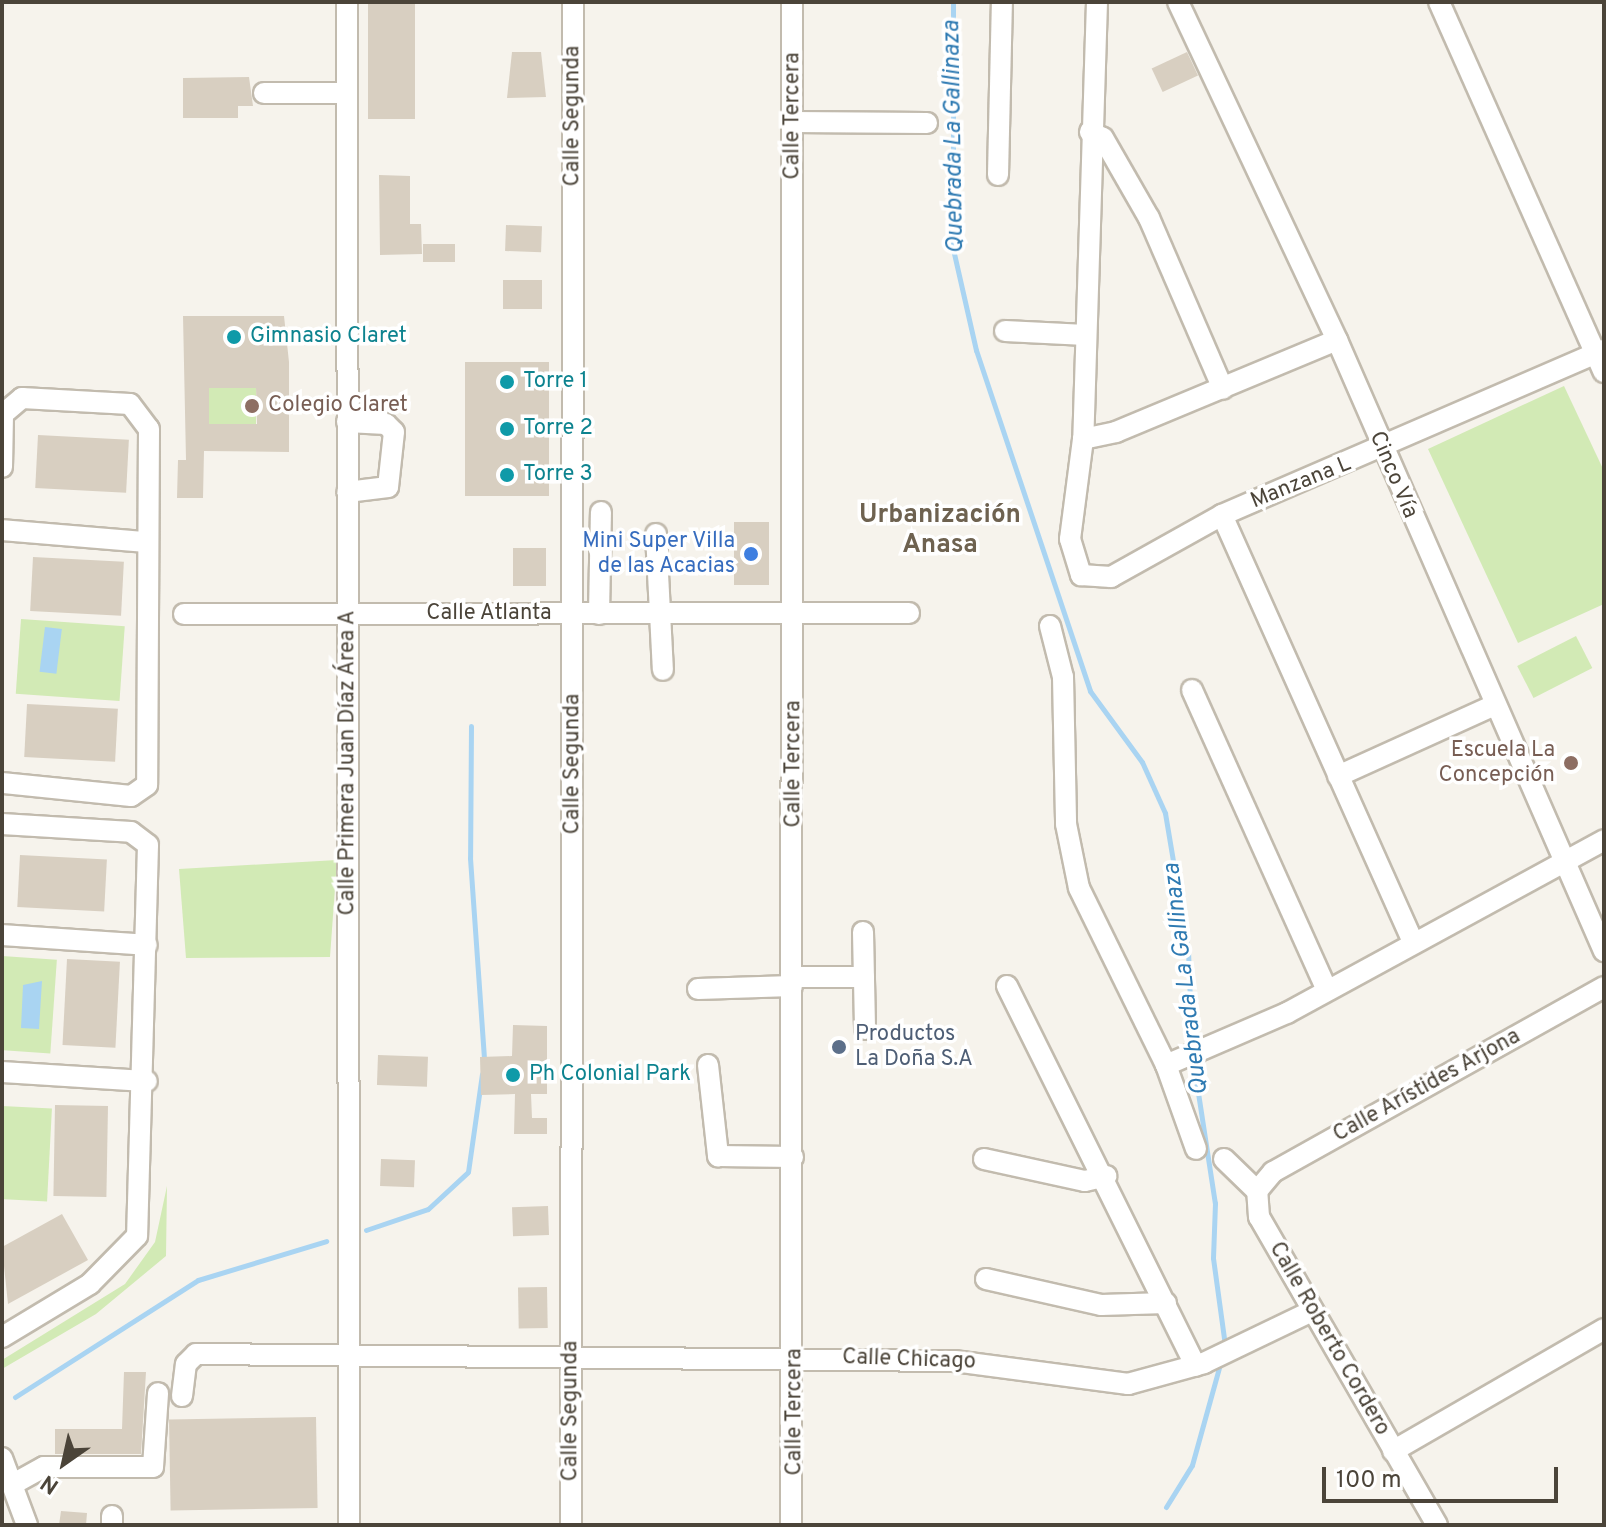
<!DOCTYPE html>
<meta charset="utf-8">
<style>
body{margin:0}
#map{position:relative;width:1606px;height:1527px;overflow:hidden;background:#f6f3ec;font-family:Overpass,sans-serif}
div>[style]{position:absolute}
.green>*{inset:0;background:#d2eab5;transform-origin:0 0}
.water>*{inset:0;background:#a9d4f2;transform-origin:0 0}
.stream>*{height:5px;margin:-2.5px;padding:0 2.5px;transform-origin:2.5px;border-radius:2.5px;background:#a9d4f2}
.building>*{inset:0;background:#d8cfc1;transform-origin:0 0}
.roads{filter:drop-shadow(2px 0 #c2bbae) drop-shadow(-2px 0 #c2bbae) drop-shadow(0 2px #c2bbae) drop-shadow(0 -2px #c2bbae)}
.minor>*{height:20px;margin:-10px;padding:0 10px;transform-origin:10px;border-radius:10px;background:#fff}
.dots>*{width:22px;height:22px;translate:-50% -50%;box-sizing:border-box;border:4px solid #fff;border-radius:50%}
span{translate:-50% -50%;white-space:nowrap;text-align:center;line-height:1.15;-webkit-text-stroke:7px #fff;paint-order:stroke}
.street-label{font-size:22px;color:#4b4439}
.culture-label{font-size:22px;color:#0d838f}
.left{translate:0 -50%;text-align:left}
.education-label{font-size:22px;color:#785e54}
.right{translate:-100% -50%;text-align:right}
.shop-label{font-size:22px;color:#366cbe}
.service-label{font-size:22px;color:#4e5e75}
.water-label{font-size:24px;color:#2e7ab2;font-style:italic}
.quarter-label{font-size:26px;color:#6e6250;font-weight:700}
.frame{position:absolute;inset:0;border:4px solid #4b4439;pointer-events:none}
.north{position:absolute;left:24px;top:1423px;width:80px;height:80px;-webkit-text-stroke:6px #fff;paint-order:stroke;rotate:214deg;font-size:22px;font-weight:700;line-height:32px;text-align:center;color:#4b4439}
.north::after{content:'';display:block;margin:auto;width:28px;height:36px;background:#4b4439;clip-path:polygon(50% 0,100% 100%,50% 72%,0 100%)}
.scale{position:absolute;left:1322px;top:1467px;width:236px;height:36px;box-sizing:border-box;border:4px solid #4b4439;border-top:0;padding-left:10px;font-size:24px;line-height:28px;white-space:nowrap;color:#4b4439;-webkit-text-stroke:6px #fff;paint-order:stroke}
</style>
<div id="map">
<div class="green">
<i style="clip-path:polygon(1564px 386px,1604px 471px,1604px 604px,1518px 643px,1428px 449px)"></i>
<i style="left:209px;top:388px;width:47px;height:36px"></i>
<i style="left:21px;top:619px;width:104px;height:75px;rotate:4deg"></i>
<i style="left:1576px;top:636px;width:36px;height:66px;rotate:63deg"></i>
<i style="clip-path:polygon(337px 860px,330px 957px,186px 958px,179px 869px)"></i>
<i style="left:2px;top:956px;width:55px;height:94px;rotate:4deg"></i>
<i style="left:2px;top:1106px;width:50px;height:93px;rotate:3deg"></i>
<i style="clip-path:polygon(167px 1186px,166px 1256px,96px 1314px,2px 1369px,2px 1360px,125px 1284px,155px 1242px)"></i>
</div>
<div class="water">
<i style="left:45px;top:627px;width:17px;height:45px;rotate:7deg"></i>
<i style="clip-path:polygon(42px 981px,39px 1029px,21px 1028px,23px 985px)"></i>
</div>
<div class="stream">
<i style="left:953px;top:2px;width:247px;rotate:90deg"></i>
<i style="left:953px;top:249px;width:104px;rotate:77.2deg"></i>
<i style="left:976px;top:350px;width:360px;rotate:71.5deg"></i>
<i style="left:1090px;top:691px;width:88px;rotate:53.8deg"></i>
<i style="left:1142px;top:762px;width:56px;rotate:65.7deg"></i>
<i style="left:1165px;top:813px;width:140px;rotate:80.5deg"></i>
<i style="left:1188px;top:951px;width:99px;rotate:87.7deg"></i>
<i style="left:471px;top:726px;width:132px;rotate:90.4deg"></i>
<i style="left:470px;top:858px;width:202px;rotate:86deg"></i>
<i style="left:1193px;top:1060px;width:145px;rotate:81.3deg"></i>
<i style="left:1215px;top:1203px;width:55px;rotate:92.1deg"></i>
<i style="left:1213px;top:1258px;width:89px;rotate:82.2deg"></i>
<i style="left:366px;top:1230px;width:65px;rotate:-18.7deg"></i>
<i style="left:428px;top:1209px;width:54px;rotate:-42.8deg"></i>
<i style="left:468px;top:1172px;width:99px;rotate:-81.9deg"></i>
<i style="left:15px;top:1397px;width:217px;rotate:-32.6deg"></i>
<i style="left:198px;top:1280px;width:134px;rotate:-16.9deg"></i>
<i style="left:1166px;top:1507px;width:49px;rotate:-58.2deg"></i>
<i style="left:1192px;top:1465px;width:105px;rotate:-74.5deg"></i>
</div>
<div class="building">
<i style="left:368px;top:2px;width:47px;height:117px"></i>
<i style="clip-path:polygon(512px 52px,541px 52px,546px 97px,507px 98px)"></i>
<i style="left:1187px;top:52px;width:26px;height:39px;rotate:65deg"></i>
<i style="clip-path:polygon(249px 77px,253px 106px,238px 106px,238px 118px,183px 118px,183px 78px)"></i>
<i style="clip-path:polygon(379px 175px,410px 176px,410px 224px,421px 224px,422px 254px,380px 255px)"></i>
<i style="left:506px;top:225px;width:36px;height:26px;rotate:2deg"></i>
<i style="left:423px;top:244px;width:32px;height:18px"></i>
<i style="left:503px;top:280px;width:39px;height:29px"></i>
<i style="clip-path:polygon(evenodd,183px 316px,284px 316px,289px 362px,289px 452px,204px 451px,203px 498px,177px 498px,178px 460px,186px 460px,183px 316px,209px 388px,256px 388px,257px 424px,209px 424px,209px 388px)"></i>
<i style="left:465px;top:362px;width:84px;height:134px"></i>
<i style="left:38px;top:435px;width:91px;height:53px;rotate:3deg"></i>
<i style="left:734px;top:522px;width:35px;height:63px"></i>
<i style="left:546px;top:548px;width:38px;height:33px;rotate:90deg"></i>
<i style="left:33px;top:557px;width:91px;height:54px;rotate:3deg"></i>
<i style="left:27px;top:704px;width:91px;height:53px;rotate:3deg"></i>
<i style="left:20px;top:855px;width:87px;height:52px;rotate:3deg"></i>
<i style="left:67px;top:959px;width:53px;height:86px;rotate:3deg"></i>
<i style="clip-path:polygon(513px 1025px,547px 1026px,547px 1094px,531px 1094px,532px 1118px,547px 1118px,547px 1134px,514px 1134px,515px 1094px,481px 1095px,480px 1057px,512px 1056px)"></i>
<i style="left:378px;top:1055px;width:50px;height:30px;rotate:2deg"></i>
<i style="left:55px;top:1105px;width:53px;height:91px;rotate:1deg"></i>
<i style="left:381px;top:1159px;width:34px;height:27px;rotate:2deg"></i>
<i style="left:548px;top:1206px;width:29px;height:36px;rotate:88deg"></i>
<i style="clip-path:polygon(62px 1214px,88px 1260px,8px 1304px,2px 1247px)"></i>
<i style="left:547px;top:1287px;width:41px;height:29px;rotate:89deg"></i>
<i style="clip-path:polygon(124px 1372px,146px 1372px,141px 1454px,55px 1454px,55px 1429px,122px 1429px)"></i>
<i style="left:316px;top:1417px;width:91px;height:147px;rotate:89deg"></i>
<i style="clip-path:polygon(61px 1511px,87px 1513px,86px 1525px,59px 1525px)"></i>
</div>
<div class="roads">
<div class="minor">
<i style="left:347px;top:2px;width:1523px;rotate:89.92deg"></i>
<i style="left:1097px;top:2px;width:437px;rotate:91.8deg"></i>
<i style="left:1083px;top:439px;width:101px;rotate:97.4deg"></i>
<i style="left:1070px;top:539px;width:38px;rotate:73deg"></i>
<i style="left:1081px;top:575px;width:30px;rotate:4deg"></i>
<i style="left:1111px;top:577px;width:127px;rotate:-29.2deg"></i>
<i style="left:1222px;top:515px;width:416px;rotate:-23.4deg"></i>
<i style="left:1178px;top:2px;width:374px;rotate:64.8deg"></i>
<i style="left:1337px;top:340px;width:667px;rotate:66.4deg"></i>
<i style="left:1439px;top:2px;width:405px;rotate:66deg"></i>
<i style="left:264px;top:93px;width:82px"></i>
<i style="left:793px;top:122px;width:134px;rotate:0.4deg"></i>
<i style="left:1090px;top:132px;width:14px;rotate:25deg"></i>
<i style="left:1103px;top:138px;width:92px;rotate:60.1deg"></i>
<i style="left:1149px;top:218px;width:186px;rotate:66.6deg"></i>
<i style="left:998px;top:175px;width:173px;rotate:-88.7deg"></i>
<i style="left:1005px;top:331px;width:81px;rotate:2.8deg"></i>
<i style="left:347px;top:422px;width:39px;rotate:3deg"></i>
<i style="left:386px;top:424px;width:11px;rotate:45deg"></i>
<i style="left:394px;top:432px;width:55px;rotate:96.2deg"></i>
<i style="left:388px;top:487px;width:41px;rotate:173deg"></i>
<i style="left:1083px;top:439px;width:34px;rotate:-12deg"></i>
<i style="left:1116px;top:432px;width:239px;rotate:-22.6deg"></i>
<i style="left:2px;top:467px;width:53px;rotate:-88.9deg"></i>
<i style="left:3px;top:414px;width:25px;rotate:-40deg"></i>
<i style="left:22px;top:398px;width:108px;rotate:3.2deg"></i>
<i style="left:130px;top:404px;width:31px;rotate:53deg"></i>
<i style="left:149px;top:429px;width:356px;rotate:90.3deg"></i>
<i style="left:147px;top:785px;width:19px;rotate:145deg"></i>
<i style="left:131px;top:796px;width:130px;rotate:-174.2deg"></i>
<i style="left:1222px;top:515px;width:468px;rotate:65.9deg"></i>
<i style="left:2px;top:530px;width:144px;rotate:4.8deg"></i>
<i style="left:656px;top:534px;width:136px;rotate:87.1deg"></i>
<i style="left:184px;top:614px;width:725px;rotate:-0.08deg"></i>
<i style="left:599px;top:614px;width:102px;rotate:-88.9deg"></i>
<i style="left:1050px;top:626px;width:53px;rotate:75.7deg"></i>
<i style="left:1063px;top:677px;width:147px;rotate:88.8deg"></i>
<i style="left:1066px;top:824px;width:65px;rotate:78.5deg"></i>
<i style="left:1079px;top:888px;width:197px;rotate:63.8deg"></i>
<i style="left:1166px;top:1065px;width:89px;rotate:70.3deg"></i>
<i style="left:1192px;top:690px;width:329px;rotate:65.8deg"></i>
<i style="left:1338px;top:776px;width:169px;rotate:-24.4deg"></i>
<i style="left:2px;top:824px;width:129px;rotate:3.5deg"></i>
<i style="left:131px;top:832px;width:21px;rotate:37deg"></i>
<i style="left:148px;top:845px;width:391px;rotate:91.6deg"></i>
<i style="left:137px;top:1236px;width:67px;rotate:134.4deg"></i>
<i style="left:90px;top:1284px;width:103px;rotate:148.9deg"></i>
<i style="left:863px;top:932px;width:97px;rotate:88.8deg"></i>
<i style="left:2px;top:935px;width:145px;rotate:3.9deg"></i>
<i style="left:792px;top:977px;width:72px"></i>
<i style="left:1007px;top:986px;width:424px;rotate:63.6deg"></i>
<i style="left:698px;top:989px;width:94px;rotate:-1.8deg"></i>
<i style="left:708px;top:1065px;width:92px;rotate:83.7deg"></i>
<i style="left:718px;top:1156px;width:75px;rotate:0.8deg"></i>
<i style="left:1166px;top:1065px;width:132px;rotate:-23.3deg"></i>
<i style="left:1287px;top:1013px;width:361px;rotate:-28.6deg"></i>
<i style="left:2px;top:1072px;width:145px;rotate:3.6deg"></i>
<i style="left:984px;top:1159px;width:103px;rotate:12.3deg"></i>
<i style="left:1085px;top:1181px;width:22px;rotate:-13deg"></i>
<i style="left:1224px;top:1159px;width:46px;rotate:44.1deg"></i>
<i style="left:986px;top:1279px;width:118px;rotate:12.7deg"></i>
<i style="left:1101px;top:1305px;width:65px;rotate:-1.8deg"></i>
<i style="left:182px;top:1396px;width:32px;rotate:-83deg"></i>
<i style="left:186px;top:1364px;width:14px;rotate:-45deg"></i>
<i style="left:196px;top:1354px;width:758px;rotate:0.53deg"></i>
<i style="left:954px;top:1361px;width:176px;rotate:7.5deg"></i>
<i style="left:1128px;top:1384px;width:79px;rotate:-15.4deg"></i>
<i style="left:1204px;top:1363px;width:118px;rotate:-25.7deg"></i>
<i style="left:1393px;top:1451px;width:244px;rotate:-30deg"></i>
<i style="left:2px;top:1458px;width:72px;rotate:69.5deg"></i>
<i style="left:15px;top:1483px;width:33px;rotate:-29deg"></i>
<i style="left:44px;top:1467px;width:109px"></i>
<i style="left:153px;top:1467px;width:74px;rotate:-86.1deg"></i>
<i style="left:112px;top:1525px;width:9px;rotate:-90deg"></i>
<i style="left:571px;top:1525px;width:1523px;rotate:-89.92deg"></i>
<i style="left:791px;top:1525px;width:1523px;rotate:-89.96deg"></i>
<i style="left:1437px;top:1525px;width:356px;rotate:-120deg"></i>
<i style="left:1259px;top:1217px;width:26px;rotate:-94deg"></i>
<i style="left:1257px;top:1191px;width:25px;rotate:-50deg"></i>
<i style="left:1273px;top:1172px;width:379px;rotate:-29.2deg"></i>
</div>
</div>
<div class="dots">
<i style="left:234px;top:337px;background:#0f9aa8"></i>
<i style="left:507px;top:382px;background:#0f9aa8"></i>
<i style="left:252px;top:406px;background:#8d6e63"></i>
<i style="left:507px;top:429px;background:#0f9aa8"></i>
<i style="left:507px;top:475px;background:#0f9aa8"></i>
<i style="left:751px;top:554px;background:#3f7fe0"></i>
<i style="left:1571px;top:763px;background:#8d6e63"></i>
<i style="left:839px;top:1047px;background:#5c6f8a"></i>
<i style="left:513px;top:1075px;background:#0f9aa8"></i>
</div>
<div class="street-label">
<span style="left:573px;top:116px;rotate:-90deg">Calle Segunda</span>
<span style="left:793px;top:116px;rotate:-90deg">Calle Tercera</span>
<span style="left:1393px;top:475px;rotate:67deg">Cinco Vía</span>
<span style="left:1301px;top:483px;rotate:-22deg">Manzana L</span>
<span style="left:489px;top:614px">Calle Atlanta</span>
<span style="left:348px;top:763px;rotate:-90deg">Calle Primera Juan Díaz Área A</span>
<span style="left:573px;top:764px;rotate:-90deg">Calle Segunda</span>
<span style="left:794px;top:764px;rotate:-90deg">Calle Tercera</span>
<span style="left:1427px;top:1086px;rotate:-29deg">Calle Arístides Arjona</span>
<span style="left:1329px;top:1339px;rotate:60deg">Calle Roberto Cordero</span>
<span style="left:909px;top:1360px;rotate:2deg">Calle Chicago</span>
<span style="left:571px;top:1411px;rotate:-90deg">Calle Segunda</span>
<span style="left:795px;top:1412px;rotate:-90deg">Calle Tercera</span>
</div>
<div class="culture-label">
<span class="left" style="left:250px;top:337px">Gimnasio Claret</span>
<span class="left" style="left:523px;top:382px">Torre 1</span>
<span class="left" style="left:523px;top:429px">Torre 2</span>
<span class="left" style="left:523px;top:475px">Torre 3</span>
<span class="left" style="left:529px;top:1075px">Ph Colonial Park</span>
</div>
<div class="education-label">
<span class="left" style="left:268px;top:406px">Colegio Claret</span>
<span class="right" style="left:1555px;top:763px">Escuela La<br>Concepción</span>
</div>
<div class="shop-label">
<span class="right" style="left:735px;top:554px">Mini Super Villa<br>de las Acacias</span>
</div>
<div class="service-label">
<span class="left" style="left:855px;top:1047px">Productos<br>La Doña S.A</span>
</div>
<div class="water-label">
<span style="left:955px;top:137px;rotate:-91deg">Quebrada La Gallinaza</span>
<span style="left:1187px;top:979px;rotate:-97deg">Quebrada La Gallinaza</span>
</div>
<div class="quarter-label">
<span style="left:940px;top:531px">Urbanización<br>Anasa</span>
</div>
<div class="frame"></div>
<div class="north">N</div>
<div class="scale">100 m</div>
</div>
